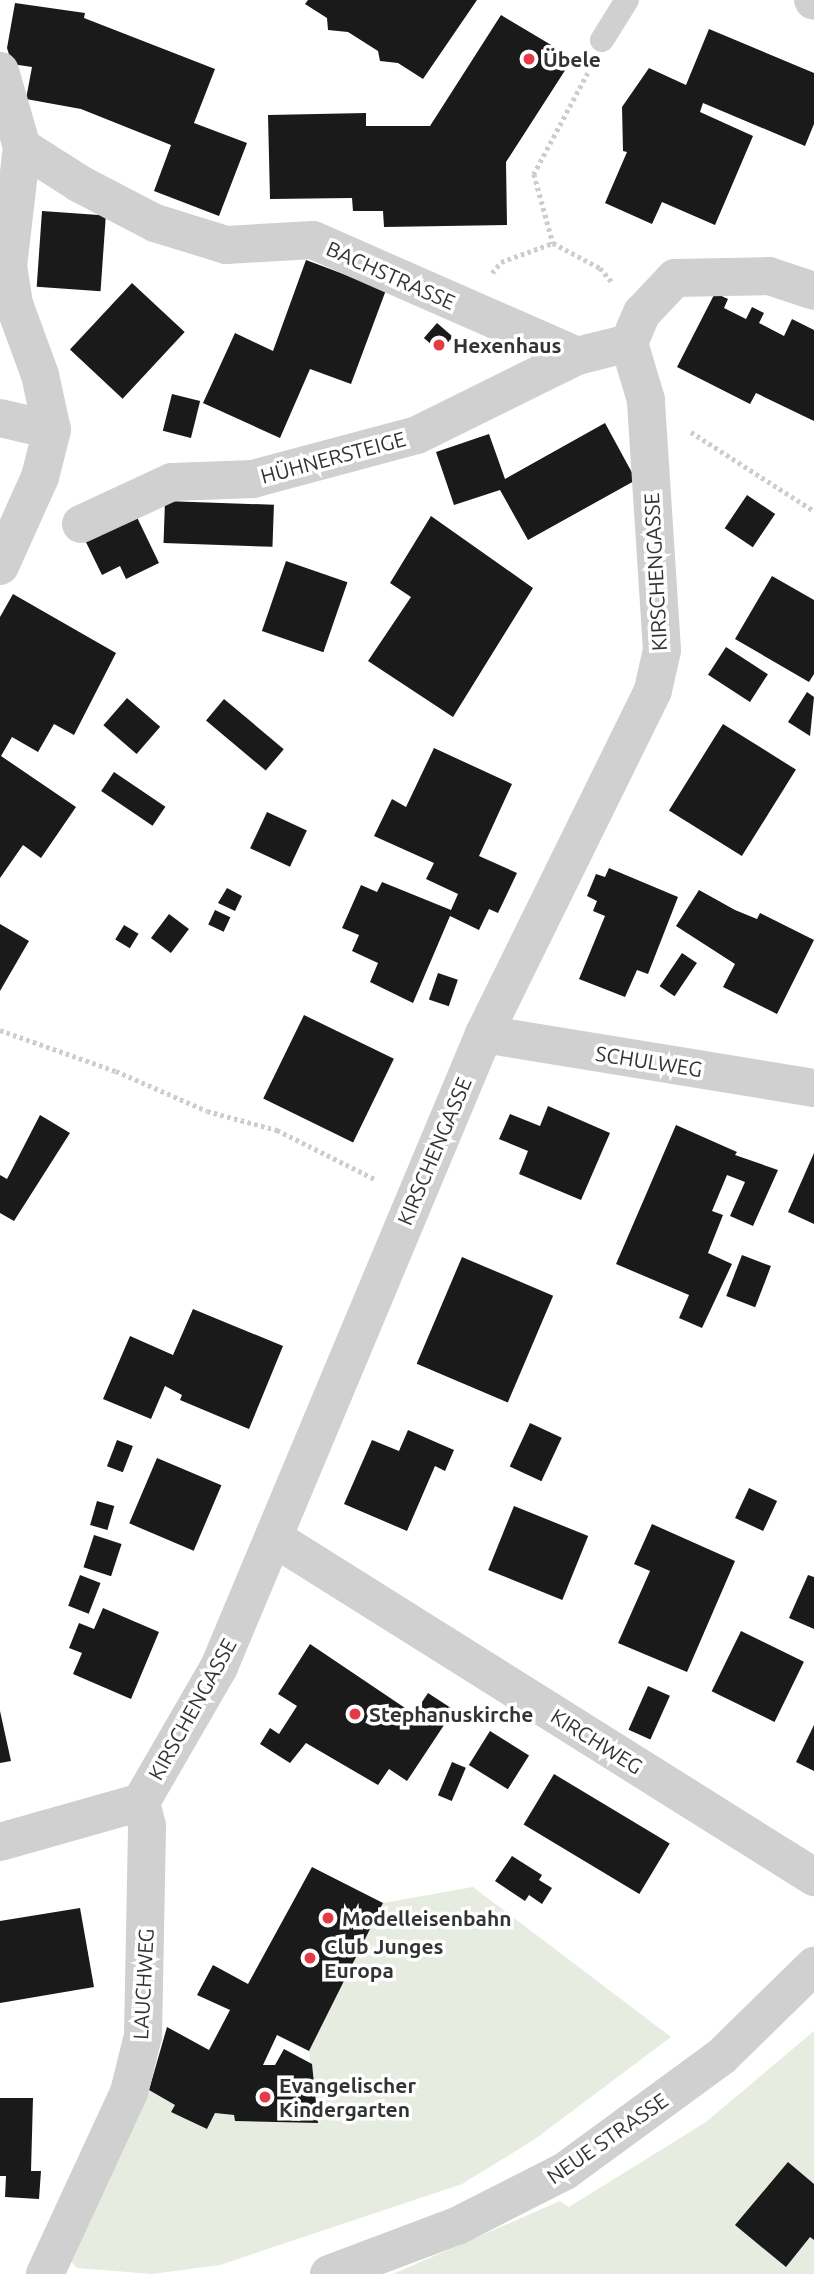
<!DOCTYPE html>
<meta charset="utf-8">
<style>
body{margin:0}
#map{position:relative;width:814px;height:2274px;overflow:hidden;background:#fff;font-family:Ubuntu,sans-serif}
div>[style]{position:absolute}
.green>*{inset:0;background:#e6ecdf}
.building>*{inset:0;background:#1a1a1a;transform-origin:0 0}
.path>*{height:4.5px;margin-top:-2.25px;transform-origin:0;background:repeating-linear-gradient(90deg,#cdcdcd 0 3.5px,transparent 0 7px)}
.service>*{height:24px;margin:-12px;padding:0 12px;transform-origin:12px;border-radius:12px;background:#d0d0d0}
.minor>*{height:38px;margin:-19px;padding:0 19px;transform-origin:19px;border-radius:19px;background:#d0d0d0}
.tertiary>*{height:38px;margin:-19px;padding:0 19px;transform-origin:19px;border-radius:19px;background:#d0d0d0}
.dots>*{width:19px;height:19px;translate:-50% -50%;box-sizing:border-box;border:4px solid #fff;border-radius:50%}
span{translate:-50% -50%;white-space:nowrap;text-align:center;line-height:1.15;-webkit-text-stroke:7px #fff;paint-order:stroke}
.poi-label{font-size:21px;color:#333;font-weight:700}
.left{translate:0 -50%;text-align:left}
.street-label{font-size:21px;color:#333}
</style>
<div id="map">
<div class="green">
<i style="clip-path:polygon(473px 1887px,671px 2037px,535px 2139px,462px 2184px,220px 2265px,152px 2274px,77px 2268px,70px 2260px,149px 2090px,175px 2105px,171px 2112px,207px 2129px,215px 2113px,234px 2115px,235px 2121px,318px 2123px,309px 2051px,383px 1903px)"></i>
<i style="clip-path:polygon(814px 2031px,814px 2274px,393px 2274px,560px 2201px,569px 2207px,706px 2122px)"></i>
</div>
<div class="building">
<i style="clip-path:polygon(308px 0,477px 0,423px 79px,398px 63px,380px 61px,378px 51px,348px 32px,328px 30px,327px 18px,305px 4px)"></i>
<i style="clip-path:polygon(15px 3px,85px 13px,84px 18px,215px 69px,194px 123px,247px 143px,219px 216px,154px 191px,171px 145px,81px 109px,26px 99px,32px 67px,12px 64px,7px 48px)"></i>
<i style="clip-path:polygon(501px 15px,573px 58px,506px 162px,507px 225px,384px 227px,383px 211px,353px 211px,352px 198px,270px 199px,268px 115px,366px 113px,366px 126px,430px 126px)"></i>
<i style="clip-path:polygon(709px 29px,814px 73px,814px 124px,805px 146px,703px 103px,700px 112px,753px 136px,715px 225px,662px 202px,652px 224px,605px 203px,627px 152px,623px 151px,622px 107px,649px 68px,686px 85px)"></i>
<i style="left:42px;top:211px;width:64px;height:76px;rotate:4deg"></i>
<i style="clip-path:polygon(306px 260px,386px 290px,351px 384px,310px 369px,280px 438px,203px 403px,235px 333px,273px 351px)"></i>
<i style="left:132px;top:283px;width:72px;height:91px;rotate:43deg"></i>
<i style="clip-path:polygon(715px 293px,728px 299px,724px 308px,746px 319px,752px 307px,764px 313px,759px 323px,784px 336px,792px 319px,814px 330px,814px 421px,756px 393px,750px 404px,677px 367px)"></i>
<i style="left:437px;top:323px;width:21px;height:20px;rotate:41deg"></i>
<i style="left:172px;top:394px;width:29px;height:38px;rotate:14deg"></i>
<i style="clip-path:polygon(605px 423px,636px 480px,528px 540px,500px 490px,454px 505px,436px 452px,489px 434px,505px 479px)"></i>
<i style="left:747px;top:495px;width:34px;height:40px;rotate:34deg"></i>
<i style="left:165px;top:501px;width:109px;height:42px;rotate:2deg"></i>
<i style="clip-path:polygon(133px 509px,159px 563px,126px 579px,120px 566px,102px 575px,82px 534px)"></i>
<i style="clip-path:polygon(431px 516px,533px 588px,453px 717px,368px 661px,411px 597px,390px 583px)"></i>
<i style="left:286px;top:561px;width:65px;height:74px;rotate:19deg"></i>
<i style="clip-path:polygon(772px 576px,814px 600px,814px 674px,809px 682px,735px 639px)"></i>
<i style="clip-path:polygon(13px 594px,116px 653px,74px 735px,54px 724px,38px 752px,12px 737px,1px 756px,76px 807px,41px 858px,23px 845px,0 878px,0 617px)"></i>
<i style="left:726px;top:647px;width:50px;height:33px;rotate:33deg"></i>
<i style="clip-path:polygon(807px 692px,814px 697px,810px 736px,788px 722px)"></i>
<i style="left:127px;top:698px;width:44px;height:36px;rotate:41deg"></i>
<i style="left:224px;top:699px;width:78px;height:28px;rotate:40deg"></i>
<i style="left:723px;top:724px;width:86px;height:102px;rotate:32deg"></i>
<i style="clip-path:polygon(434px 748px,512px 784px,479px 856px,517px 873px,498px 913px,489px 909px,479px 930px,450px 916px,413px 1003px,370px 982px,378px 963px,352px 951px,359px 935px,342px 928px,361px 885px,377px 892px,382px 882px,451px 910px,458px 894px,426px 879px,434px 863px,374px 836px,392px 799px,406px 807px)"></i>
<i style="left:114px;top:772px;width:62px;height:23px;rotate:34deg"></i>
<i style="left:267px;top:812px;width:44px;height:40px;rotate:25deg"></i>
<i style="clip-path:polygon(609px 868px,678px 897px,648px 974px,637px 970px,625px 997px,579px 979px,605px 916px,593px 911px,597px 901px,587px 896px,596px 874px,605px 877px)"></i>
<i style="clip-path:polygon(227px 888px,242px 896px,235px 911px,218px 903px)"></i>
<i style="clip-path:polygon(699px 890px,735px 910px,757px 919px,760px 913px,814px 940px,777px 1014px,723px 987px,735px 964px,676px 926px)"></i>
<i style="left:215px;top:910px;width:17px;height:16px;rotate:25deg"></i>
<i style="left:169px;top:914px;width:25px;height:30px;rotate:37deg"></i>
<i style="clip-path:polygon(0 924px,29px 941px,0 991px)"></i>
<i style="left:124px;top:925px;width:17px;height:17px;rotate:31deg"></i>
<i style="left:682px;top:953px;width:18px;height:40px;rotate:34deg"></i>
<i style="left:438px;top:973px;width:21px;height:28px;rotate:19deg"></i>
<i style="left:304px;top:1015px;width:100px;height:93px;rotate:26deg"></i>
<i style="clip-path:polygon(548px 1106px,610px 1133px,581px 1200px,519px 1174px,528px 1151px,499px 1139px,510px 1114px,540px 1126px)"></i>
<i style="clip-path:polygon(40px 1115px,70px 1133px,14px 1221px,0 1213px,0 1175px,7px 1179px)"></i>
<i style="clip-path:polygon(676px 1125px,737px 1152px,735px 1155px,778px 1170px,753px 1226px,730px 1216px,745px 1182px,727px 1175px,712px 1211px,723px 1215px,708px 1253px,732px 1264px,702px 1328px,679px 1318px,689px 1295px,616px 1264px)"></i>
<i style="clip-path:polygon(814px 1153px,814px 1224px,788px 1212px)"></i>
<i style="left:742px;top:1255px;width:31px;height:44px;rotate:21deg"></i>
<i style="left:462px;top:1257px;width:99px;height:116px;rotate:23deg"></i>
<i style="clip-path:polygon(193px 1309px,283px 1346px,249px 1429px,180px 1400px,182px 1395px,165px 1386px,151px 1419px,103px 1399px,130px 1336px,173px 1355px)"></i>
<i style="left:530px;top:1423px;width:35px;height:48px;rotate:25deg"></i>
<i style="clip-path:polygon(408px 1430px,454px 1450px,445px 1471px,435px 1466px,407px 1531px,344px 1504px,372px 1440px,399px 1451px)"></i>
<i style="left:117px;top:1440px;width:17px;height:28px;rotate:21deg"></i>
<i style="left:157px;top:1458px;width:70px;height:71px;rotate:23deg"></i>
<i style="left:749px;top:1488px;width:31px;height:33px;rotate:25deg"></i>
<i style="left:97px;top:1501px;width:18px;height:25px;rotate:16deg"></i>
<i style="left:514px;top:1506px;width:80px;height:69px;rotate:22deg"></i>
<i style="clip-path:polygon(652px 1524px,735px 1561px,687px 1672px,618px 1643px,650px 1571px,634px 1564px)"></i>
<i style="left:94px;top:1535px;width:29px;height:34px;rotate:18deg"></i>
<i style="left:80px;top:1575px;width:22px;height:33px;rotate:21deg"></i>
<i style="clip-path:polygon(808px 1575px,814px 1577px,814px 1629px,789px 1618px)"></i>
<i style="clip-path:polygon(103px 1608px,159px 1632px,131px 1699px,73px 1674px,82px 1653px,69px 1648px,79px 1623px,94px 1629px)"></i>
<i style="left:741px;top:1631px;width:70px;height:67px;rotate:26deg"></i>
<i style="clip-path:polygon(310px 1644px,414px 1714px,428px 1693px,454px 1710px,407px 1781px,389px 1769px,378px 1785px,306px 1743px,290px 1763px,260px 1744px,270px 1728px,279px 1734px,297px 1706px,278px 1694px)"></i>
<i style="left:648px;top:1686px;width:24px;height:48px;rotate:24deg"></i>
<i style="clip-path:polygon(0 1711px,11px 1761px,0 1763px)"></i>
<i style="clip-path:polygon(814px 1725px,814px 1771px,796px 1762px)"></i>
<i style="left:490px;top:1731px;width:46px;height:40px;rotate:32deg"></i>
<i style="left:452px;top:1762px;width:15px;height:36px;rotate:23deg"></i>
<i style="left:554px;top:1774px;width:135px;height:59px;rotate:31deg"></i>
<i style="clip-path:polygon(512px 1856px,542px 1875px,539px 1880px,552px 1888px,542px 1904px,529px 1895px,525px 1901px,495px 1881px)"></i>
<i style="clip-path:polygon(312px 1867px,383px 1903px,309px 2051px,277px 2035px,263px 2065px,275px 2065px,284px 2049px,312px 2064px,318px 2123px,235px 2121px,234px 2115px,215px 2113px,207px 2129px,171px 2112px,175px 2105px,149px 2090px,167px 2027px,209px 2050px,230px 2010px,197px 1995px,213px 1965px,248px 1984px)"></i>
<i style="clip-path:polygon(80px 1908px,94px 1987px,0 2003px,0 1921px)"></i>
<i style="clip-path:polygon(0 2098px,33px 2098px,31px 2171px,41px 2171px,39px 2199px,5px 2197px,6px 2176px,0 2176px)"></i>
<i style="clip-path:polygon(788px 2162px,814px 2184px,814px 2240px,810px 2237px,786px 2267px,735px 2225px)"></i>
</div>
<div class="path">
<i style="left:588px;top:73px;width:115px;rotate:118.1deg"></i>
<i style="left:534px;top:174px;width:72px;rotate:74.6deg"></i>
<i style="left:553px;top:243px;width:53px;rotate:28deg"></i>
<i style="left:600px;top:268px;width:18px;rotate:49deg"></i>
<i style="left:492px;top:273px;width:14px;rotate:-51deg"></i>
<i style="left:501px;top:262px;width:55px;rotate:-20.1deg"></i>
<i style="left:691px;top:432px;width:146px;rotate:32.7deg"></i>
<i style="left:0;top:1030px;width:123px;rotate:19.5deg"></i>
<i style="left:116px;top:1071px;width:99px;rotate:23.7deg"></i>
<i style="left:207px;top:1111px;width:73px;rotate:15.2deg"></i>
<i style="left:277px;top:1130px;width:110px;rotate:26.6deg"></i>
</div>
<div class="service">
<i style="left:602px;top:40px;width:47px;rotate:-58deg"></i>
</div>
<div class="minor">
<i style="left:0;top:71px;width:79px;rotate:73.9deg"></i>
<i style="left:22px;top:147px;width:69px;rotate:32.5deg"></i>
<i style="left:80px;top:184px;width:85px;rotate:27.5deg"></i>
<i style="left:155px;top:223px;width:74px;rotate:17.2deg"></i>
<i style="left:226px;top:245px;width:87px;rotate:-3.3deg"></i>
<i style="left:313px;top:240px;width:288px;rotate:23.7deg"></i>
<i style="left:577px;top:356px;width:54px;rotate:-14deg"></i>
<i style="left:629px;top:343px;width:33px;rotate:-67deg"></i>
<i style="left:642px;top:313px;width:48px;rotate:-46.7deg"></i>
<i style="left:675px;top:278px;width:94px;rotate:-1.2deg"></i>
<i style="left:769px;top:276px;width:47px;rotate:18.4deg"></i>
<i style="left:0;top:418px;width:53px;rotate:13deg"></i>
<i style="left:81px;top:524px;width:100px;rotate:-24.8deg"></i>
<i style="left:172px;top:482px;width:81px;rotate:-2.1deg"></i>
<i style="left:253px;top:479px;width:170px;rotate:-15deg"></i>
<i style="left:417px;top:435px;width:178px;rotate:-26.3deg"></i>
<i style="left:0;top:566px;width:98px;rotate:-65.8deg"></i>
<i style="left:40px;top:477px;width:49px;rotate:-75.7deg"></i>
<i style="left:52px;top:430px;width:56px;rotate:-102.3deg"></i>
<i style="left:40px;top:375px;width:76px;rotate:-110.1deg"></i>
<i style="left:14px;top:304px;width:38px;rotate:-99deg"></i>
<i style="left:8px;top:266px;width:120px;rotate:-83.3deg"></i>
<i style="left:484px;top:1034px;width:334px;rotate:9.3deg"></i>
<i style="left:274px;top:1538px;width:638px;rotate:32.12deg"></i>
<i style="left:0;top:1842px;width:147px;rotate:-15.8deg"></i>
<i style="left:141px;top:1802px;width:156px;rotate:-60deg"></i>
<i style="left:219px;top:1667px;width:686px;rotate:-67.28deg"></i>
<i style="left:484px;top:1034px;width:383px;rotate:-63.8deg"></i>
<i style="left:653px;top:690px;width:41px;rotate:-77.3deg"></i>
<i style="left:662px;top:650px;width:251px;rotate:-93.7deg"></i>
<i style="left:646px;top:400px;width:59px;rotate:-106.6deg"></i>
<i style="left:45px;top:2274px;width:200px;rotate:-65.2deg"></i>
<i style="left:129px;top:2092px;width:58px;rotate:-76deg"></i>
<i style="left:143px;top:2036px;width:210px;rotate:-88.9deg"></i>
<i style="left:147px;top:1826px;width:25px;rotate:-104deg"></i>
<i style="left:329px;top:2274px;width:137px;rotate:-20.6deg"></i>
<i style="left:457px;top:2226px;width:121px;rotate:-27deg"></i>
<i style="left:565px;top:2171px;width:195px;rotate:-36.2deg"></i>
<i style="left:722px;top:2056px;width:129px;rotate:-44.4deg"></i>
</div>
<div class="tertiary">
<i style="left:813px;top:0;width:1px;rotate:45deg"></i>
</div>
<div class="dots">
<i style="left:529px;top:59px;background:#e63946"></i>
<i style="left:439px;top:345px;background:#e63946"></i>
<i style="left:355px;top:1714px;background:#e63946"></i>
<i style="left:328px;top:1918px;background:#e63946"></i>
<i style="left:310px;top:1958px;background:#e63946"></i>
<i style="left:265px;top:2097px;background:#e63946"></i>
</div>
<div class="poi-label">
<span class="left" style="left:543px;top:59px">Übele</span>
<span class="left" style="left:453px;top:345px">Hexenhaus</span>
<span class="left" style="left:369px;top:1714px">Stephanuskirche</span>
<span class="left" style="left:342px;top:1918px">Modelleisenbahn</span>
<span class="left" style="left:324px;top:1958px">Club Junges<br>Europa</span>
<span class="left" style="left:279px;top:2097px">Evangelischer<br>Kindergarten</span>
</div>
<div class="street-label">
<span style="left:391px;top:275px;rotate:24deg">BACHSTRASSE</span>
<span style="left:333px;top:457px;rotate:-15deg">HÜHNERSTEIGE</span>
<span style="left:655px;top:572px;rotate:-93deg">KIRSCHENGASSE</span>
<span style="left:649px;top:1061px;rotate:9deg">SCHULWEG</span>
<span style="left:434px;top:1151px;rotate:-67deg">KIRSCHENGASSE</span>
<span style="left:192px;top:1709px;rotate:-61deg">KIRSCHENGASSE</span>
<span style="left:597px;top:1741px;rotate:32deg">KIRCHWEG</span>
<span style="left:143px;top:1984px;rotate:-87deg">LAUCHWEG</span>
<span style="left:607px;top:2138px;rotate:-35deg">NEUE STRASSE</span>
</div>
</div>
